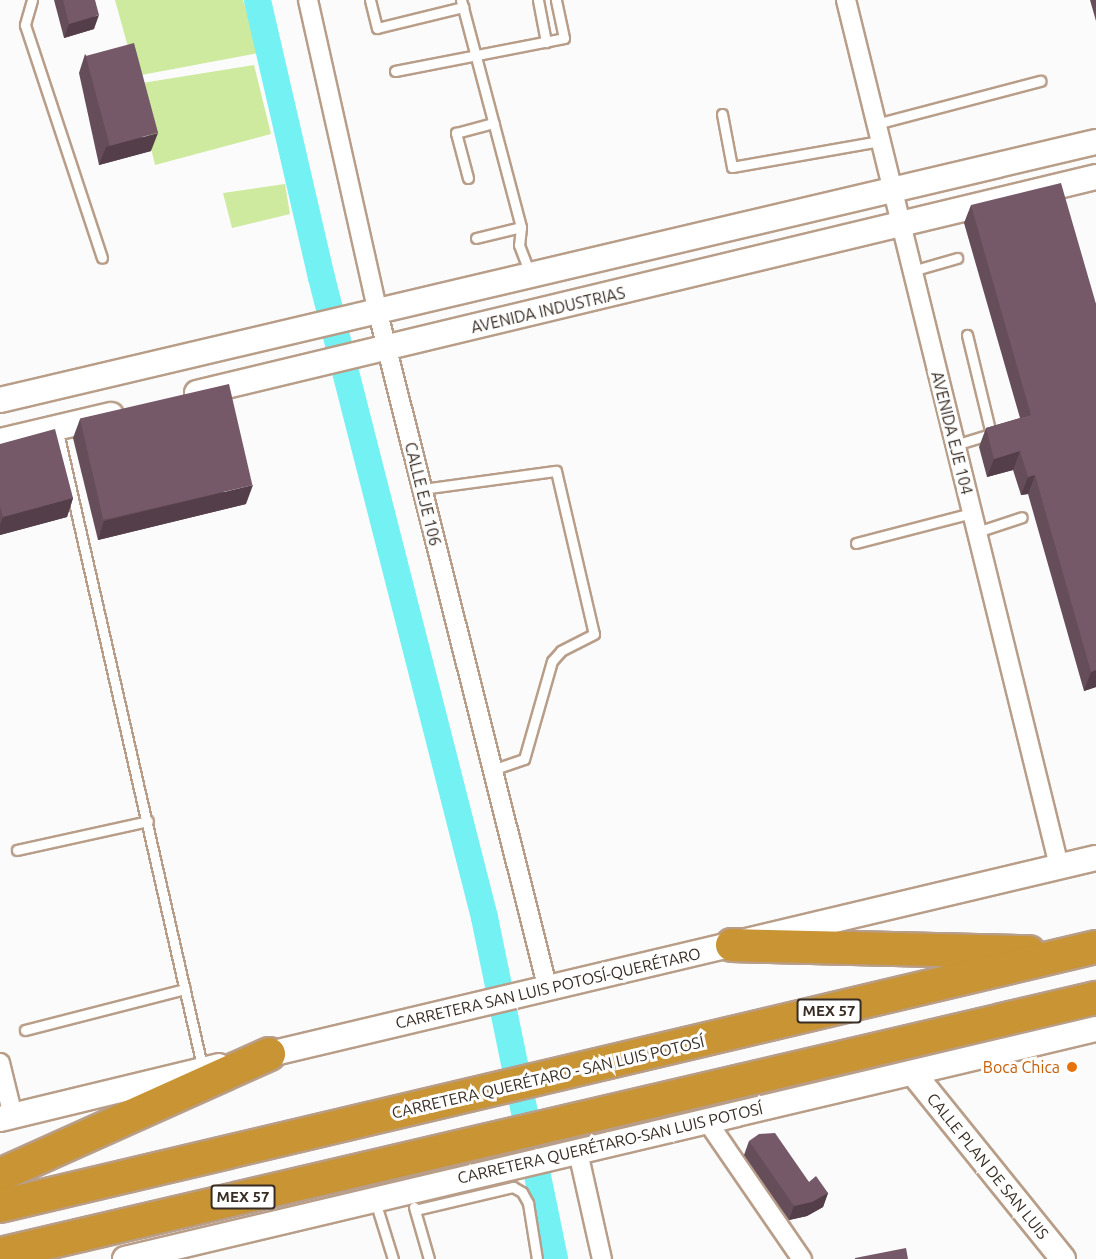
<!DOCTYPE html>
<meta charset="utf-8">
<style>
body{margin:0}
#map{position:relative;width:1096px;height:1259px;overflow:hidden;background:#fbfbfb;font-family:Ubuntu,sans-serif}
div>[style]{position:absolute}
.green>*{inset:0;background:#cdea9f}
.river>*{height:27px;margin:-13.5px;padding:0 13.5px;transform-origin:13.5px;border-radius:13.5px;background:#73f1f3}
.roads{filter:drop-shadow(2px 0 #b89e89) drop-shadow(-2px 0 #b89e89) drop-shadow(0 2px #b89e89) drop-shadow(0 -2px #b89e89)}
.lane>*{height:9px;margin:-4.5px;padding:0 4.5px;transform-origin:4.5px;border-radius:4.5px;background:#fff}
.street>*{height:18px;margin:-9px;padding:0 9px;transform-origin:9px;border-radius:9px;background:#fff}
.secondary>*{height:24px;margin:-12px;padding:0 12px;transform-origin:12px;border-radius:12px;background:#fff}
.highway>*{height:32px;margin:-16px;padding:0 16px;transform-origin:16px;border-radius:16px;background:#c89434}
.wall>*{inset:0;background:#654d59}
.shaded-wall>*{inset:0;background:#533e49}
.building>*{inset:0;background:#765968;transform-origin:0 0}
.dots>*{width:16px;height:16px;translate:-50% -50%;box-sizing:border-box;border:3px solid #fff;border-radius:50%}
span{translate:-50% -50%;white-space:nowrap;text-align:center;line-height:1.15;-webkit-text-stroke:6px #fff;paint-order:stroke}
.shield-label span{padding:2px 4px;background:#fff;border:2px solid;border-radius:4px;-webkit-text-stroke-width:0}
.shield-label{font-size:15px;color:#382d24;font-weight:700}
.street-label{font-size:16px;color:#382d24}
.food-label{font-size:16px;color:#c56008}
.right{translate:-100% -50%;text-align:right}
</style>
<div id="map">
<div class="green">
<i style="clip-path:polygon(115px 0,243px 0,259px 53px,136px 76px)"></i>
<i style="clip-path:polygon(254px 65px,271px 134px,155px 165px,136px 84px)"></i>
<i style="clip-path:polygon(285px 184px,290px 214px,232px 228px,223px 193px)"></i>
</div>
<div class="river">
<i style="left:257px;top:0;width:284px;rotate:77deg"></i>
<i style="left:321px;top:277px;width:660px;rotate:75.71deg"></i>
<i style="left:484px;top:917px;width:349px;rotate:78.4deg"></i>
</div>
<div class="roads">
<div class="lane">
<i style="left:32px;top:0;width:26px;rotate:106deg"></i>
<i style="left:25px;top:25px;width:245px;rotate:71.7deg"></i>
<i style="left:370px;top:0;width:29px;rotate:76deg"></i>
<i style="left:377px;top:28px;width:89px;rotate:-13.7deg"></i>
<i style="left:461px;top:0;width:235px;rotate:75.2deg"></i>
<i style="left:521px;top:227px;width:18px;rotate:96deg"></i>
<i style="left:519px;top:245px;width:30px;rotate:69deg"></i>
<i style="left:538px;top:0;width:43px;rotate:79.2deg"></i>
<i style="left:395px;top:71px;width:172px;rotate:-11deg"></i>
<i style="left:564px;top:38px;width:39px;rotate:-102deg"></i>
<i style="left:722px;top:114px;width:54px;rotate:79.3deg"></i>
<i style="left:732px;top:167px;width:150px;rotate:-10deg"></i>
<i style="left:876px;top:124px;width:170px;rotate:-14.7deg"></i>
<i style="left:468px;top:178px;width:47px;rotate:-104.9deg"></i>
<i style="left:456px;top:133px;width:39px;rotate:-15deg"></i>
<i style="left:476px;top:238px;width:46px;rotate:-13.7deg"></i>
<i style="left:912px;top:271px;width:47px;rotate:-16.1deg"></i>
<i style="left:57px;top:428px;width:658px;rotate:77.19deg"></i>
<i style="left:955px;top:445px;width:38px;rotate:-17deg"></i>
<i style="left:991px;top:434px;width:102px;rotate:-103.6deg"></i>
<i style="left:422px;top:489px;width:135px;rotate:-7.7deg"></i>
<i style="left:556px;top:471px;width:167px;rotate:76.9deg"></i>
<i style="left:594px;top:634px;width:37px;rotate:153deg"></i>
<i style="left:561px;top:651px;width:13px;rotate:132deg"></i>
<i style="left:552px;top:661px;width:102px;rotate:105.9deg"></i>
<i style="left:524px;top:759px;width:34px;rotate:161deg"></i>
<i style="left:977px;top:532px;width:47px;rotate:-18.4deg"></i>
<i style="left:856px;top:543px;width:120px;rotate:-14.5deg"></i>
<i style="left:17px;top:850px;width:134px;rotate:-12.5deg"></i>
<i style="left:25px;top:1030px;width:165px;rotate:-14.4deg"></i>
<i style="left:375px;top:1201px;width:61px;rotate:72.8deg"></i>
<i style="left:414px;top:1207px;width:54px;rotate:73.9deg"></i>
<i style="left:415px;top:1210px;width:101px;rotate:-13.2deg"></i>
<i style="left:513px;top:1187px;width:10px;rotate:29deg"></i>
<i style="left:522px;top:1192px;width:13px;rotate:61deg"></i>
<i style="left:528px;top:1203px;width:57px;rotate:80.9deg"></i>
</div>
<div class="street">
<i style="left:308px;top:0;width:321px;rotate:77.4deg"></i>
<i style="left:378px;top:313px;width:694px;rotate:75.9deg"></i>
<i style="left:846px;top:0;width:892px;rotate:76.18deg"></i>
<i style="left:0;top:1063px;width:55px;rotate:76.2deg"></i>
<i style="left:707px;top:1121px;width:168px;rotate:55.5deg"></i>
<i style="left:578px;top:1152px;width:110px;rotate:77.4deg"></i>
</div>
<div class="secondary">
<i style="left:197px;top:393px;width:925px;rotate:-13.51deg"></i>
<i style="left:0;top:400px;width:1126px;rotate:-13.25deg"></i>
<i style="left:0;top:441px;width:114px;rotate:-13.2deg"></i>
<i style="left:253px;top:1058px;width:866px;rotate:-13.35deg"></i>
<i style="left:913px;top:1073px;width:239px;rotate:51.1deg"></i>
<i style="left:0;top:1119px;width:225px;rotate:-13.6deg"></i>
<i style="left:125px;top:1259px;width:998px;rotate:-13.33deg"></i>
</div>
<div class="highway">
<i style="left:732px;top:945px;width:297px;rotate:1.4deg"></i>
<i style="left:0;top:1175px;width:295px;rotate:-24.2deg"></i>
<i style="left:0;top:1206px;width:1126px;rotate:-13.3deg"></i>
<i style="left:0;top:1254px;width:1126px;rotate:-13.15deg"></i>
</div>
</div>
<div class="wall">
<i style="clip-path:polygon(54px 0,95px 0,94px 29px,64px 38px)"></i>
<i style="clip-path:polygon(1090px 0,1096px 0,1096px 21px)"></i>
<i style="clip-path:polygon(85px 54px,151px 151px,99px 165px,79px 73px)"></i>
<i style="clip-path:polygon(971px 205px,1096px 304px,1096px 687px,1084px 691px,1028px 494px,1021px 495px,1013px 470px,987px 477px,979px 447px,986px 428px,1020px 418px,964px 223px)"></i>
<i style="clip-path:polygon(80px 419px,246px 504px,98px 540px,73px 438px)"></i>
<i style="clip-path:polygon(0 444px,73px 498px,67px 517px,0 535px)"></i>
<i style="clip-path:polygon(749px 1141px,809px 1182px,828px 1193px,823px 1207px,807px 1216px,789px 1220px,744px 1155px)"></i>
</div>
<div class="shaded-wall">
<i style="clip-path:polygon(99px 15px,94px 29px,64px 38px,69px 24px)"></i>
<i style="clip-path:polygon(158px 133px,151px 151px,99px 165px,106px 147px)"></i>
<i style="clip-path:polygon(1020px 451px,1013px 470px,987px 477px,994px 459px)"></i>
<i style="clip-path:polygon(1035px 475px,1028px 494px,1021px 495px,1028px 477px)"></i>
<i style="clip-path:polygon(253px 485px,246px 504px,98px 540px,104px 521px)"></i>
<i style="clip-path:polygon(73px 498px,67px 517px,0 535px,0 525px,3px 517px)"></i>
<i style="clip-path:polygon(1096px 670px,1096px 687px,1084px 691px,1091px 672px)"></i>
<i style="clip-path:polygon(828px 1193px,823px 1207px,807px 1216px,789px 1220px,794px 1206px)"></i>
</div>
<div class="building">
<i style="clip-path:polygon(63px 0,95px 0,99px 15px,69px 24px)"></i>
<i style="left:134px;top:43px;width:93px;height:50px;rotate:75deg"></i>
<i style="clip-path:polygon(1061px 183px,1096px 304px,1096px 670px,1091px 672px,1035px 475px,1028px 477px,1020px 451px,994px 459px,986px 428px,1031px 415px,971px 205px)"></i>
<i style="left:229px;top:384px;width:104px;height:153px;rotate:77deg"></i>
<i style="clip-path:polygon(55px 429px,73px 498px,3px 517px,0 506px,0 444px)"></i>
<i style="clip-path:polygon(775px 1133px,809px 1182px,816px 1176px,828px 1193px,812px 1202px,794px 1206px,749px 1141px,759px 1134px)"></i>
<i style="clip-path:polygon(906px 1248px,908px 1259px,855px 1259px,855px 1258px)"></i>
</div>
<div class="dots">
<i style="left:1072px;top:1067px;background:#e8710a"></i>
</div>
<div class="shield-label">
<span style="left:829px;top:1011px">MEX 57</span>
<span style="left:243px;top:1197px">MEX 57</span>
</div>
<div class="street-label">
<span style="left:548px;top:310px;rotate:-13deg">AVENIDA INDUSTRIAS</span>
<span style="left:952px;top:433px;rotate:76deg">AVENIDA EJE 104</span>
<span style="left:423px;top:494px;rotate:76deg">CALLE EJE 106</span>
<span style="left:548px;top:988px;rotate:-13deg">CARRETERA SAN LUIS POTOSÍ-QUERÉTARO</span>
<span style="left:548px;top:1077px;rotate:-13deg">CARRETERA QUERÉTARO - SAN LUIS POTOSÍ</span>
<span style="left:610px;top:1143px;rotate:-13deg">CARRETERA QUERÉTARO-SAN LUIS POTOSÍ</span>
<span style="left:988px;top:1166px;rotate:51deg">CALLE PLAN DE SAN LUIS</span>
</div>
<div class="food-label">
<span class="right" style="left:1060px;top:1067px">Boca Chica</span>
</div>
</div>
